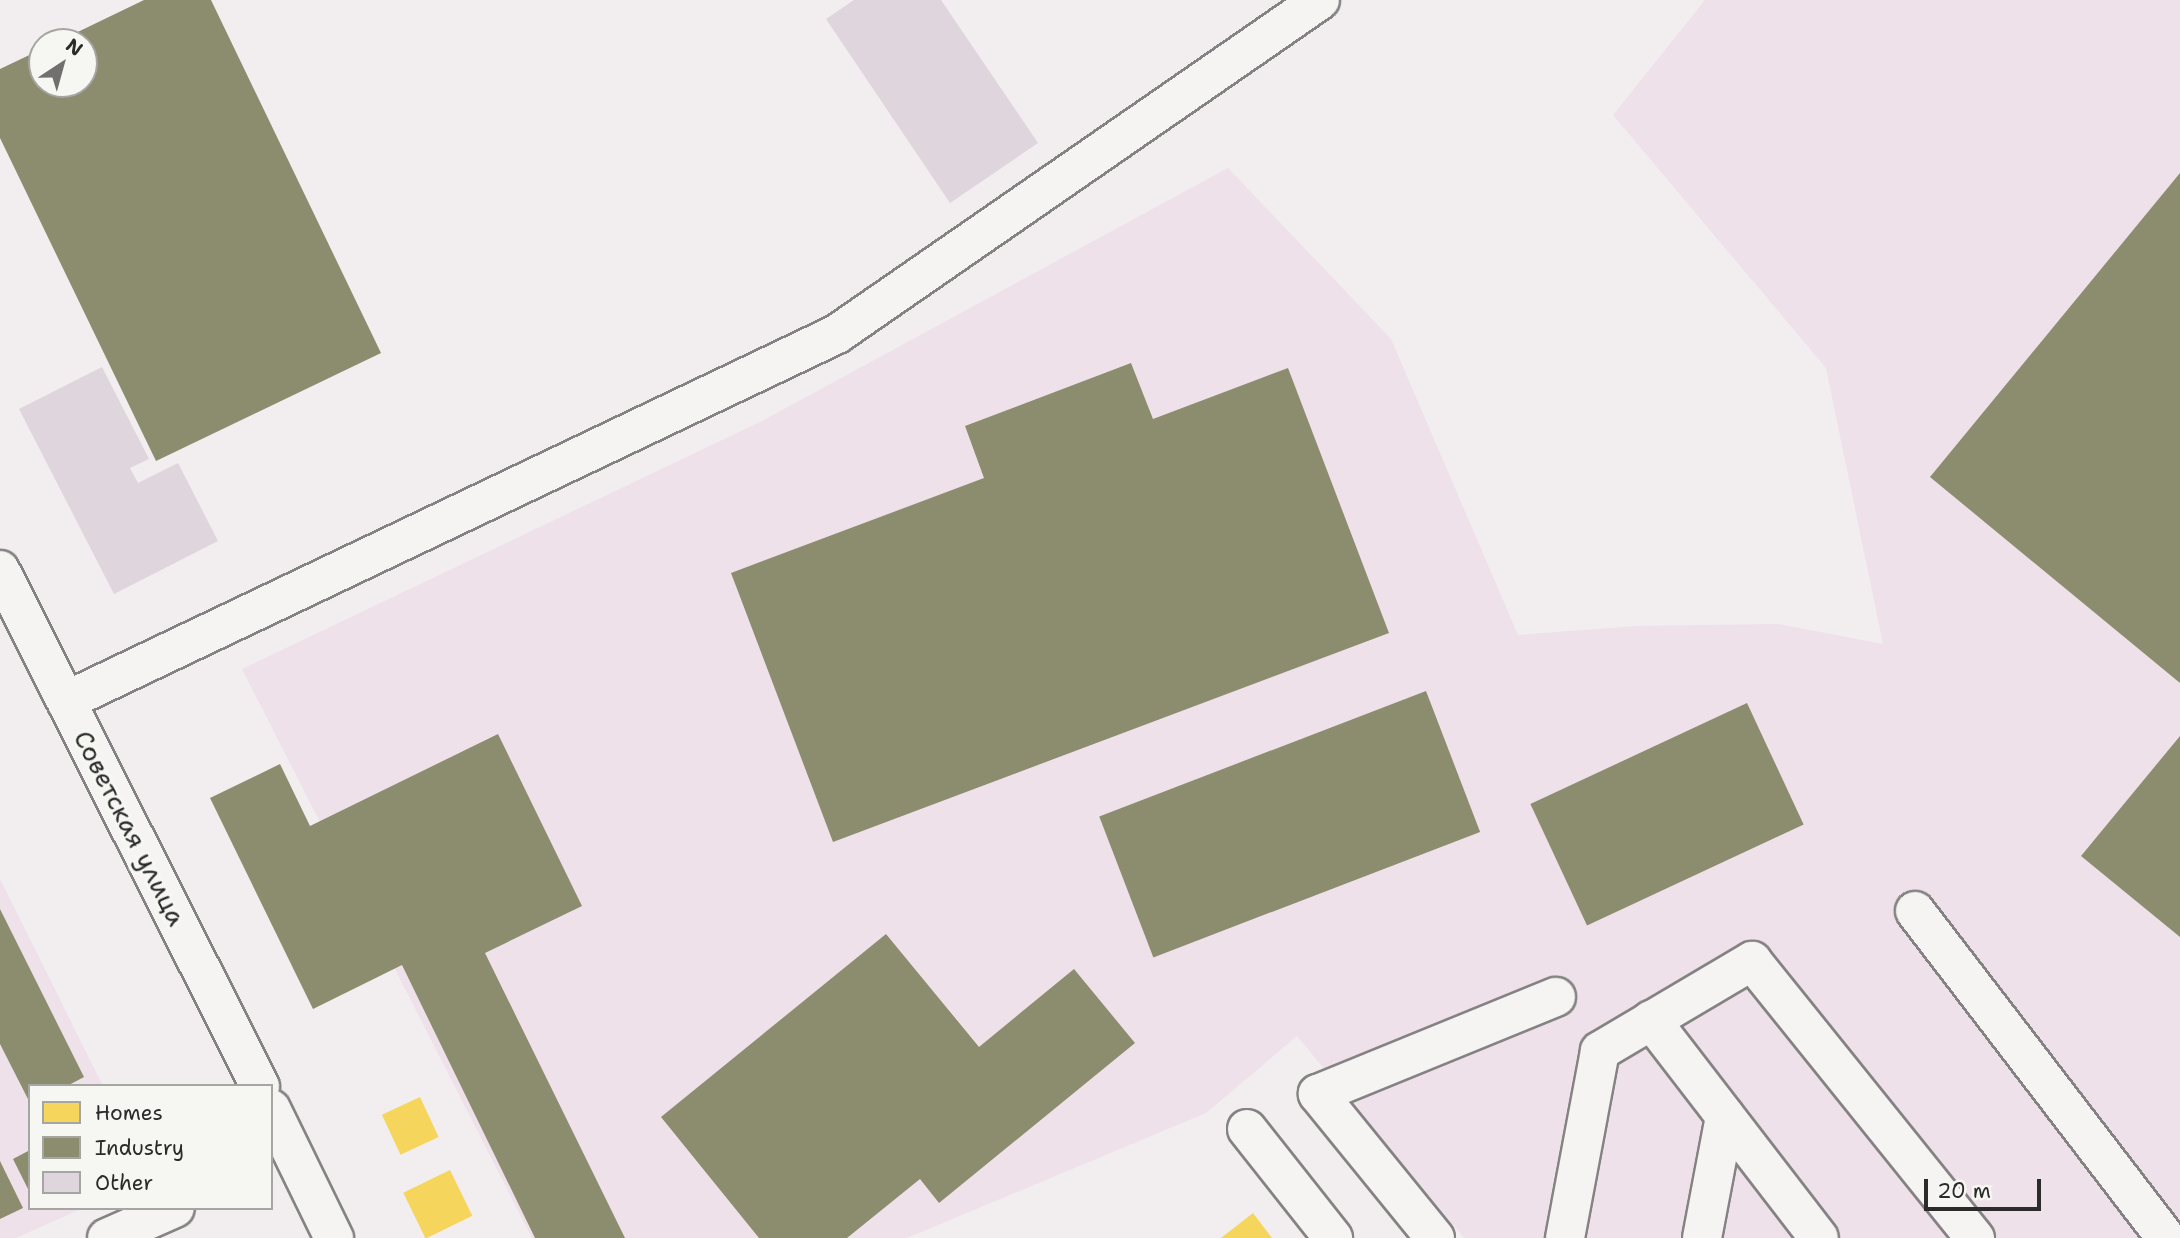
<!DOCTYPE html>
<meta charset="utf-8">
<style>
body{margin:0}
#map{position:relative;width:2180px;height:1238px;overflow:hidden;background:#f2edef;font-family:"Shantell Sans",sans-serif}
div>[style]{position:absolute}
.built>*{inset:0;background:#eee1e9}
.homes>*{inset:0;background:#f6d55c;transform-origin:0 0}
.industry>*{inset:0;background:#8c8c6e;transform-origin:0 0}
.building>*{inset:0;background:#dfd5dc}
.roads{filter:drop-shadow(2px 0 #858283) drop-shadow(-2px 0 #858283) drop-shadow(0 2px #858283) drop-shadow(0 -2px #858283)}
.minor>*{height:38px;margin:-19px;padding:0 19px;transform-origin:19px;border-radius:19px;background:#f5f4f2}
span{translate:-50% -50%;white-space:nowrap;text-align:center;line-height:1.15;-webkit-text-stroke:7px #f6f6f2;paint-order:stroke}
.street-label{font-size:26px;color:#2b2b2b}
.legend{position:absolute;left:28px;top:1084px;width:245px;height:126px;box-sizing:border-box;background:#f6f6f2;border:2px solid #a5a5a2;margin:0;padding:9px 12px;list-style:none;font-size:21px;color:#2b2b2b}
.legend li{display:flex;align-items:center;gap:14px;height:35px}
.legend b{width:35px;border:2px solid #a5a5a2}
.north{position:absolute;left:28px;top:28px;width:70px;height:70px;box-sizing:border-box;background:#f6f6f2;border:2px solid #a5a5a2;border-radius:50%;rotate:36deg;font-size:19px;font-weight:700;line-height:28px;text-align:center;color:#2b2b2b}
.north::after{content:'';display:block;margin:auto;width:24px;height:32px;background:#716f70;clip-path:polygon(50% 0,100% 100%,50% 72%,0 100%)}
.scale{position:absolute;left:1924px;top:1179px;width:117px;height:32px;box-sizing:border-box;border:4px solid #2b2b2b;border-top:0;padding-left:9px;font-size:21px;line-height:24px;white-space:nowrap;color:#2b2b2b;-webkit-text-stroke:5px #f6f6f2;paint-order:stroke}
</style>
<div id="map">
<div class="built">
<i style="clip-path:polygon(1705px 0,2180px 0,2180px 1238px,1464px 1238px,1297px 1036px,1206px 1113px,907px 1238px,532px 1238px,242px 669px,760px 422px,1228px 168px,1391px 339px,1518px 635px,1636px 626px,1778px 624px,1883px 644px,1826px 368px,1613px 115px)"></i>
<i style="clip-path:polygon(0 879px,103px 1086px,30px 1086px,30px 1208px,83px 1208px,16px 1238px,0 1238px)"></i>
</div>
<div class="homes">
<i style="left:420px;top:1097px;width:44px;height:42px;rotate:65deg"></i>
<i style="left:450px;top:1170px;width:51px;height:52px;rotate:64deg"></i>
<i style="clip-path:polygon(1253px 1213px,1272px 1238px,1221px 1238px)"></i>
</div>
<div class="industry">
<i style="clip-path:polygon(144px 0,211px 0,381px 353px,156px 461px,0 138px,0 69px,42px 49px,42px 84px,84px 84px,84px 42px,57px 42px)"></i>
<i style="clip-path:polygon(2180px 173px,2180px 683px,1930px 477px)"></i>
<i style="clip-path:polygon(1131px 363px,1153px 419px,1288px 368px,1389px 633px,833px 842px,731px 573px,984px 478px,965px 426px)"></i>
<i style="left:1426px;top:691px;width:151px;height:350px;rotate:69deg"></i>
<i style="left:1747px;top:703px;width:134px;height:239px;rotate:65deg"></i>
<i style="clip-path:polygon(498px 734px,582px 906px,485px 953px,625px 1238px,535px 1238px,402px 965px,313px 1009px,210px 798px,280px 764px,310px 826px)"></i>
<i style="clip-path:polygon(2180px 736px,2180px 937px,2081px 856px)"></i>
<i style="clip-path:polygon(0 909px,84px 1077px,67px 1086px,30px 1086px,30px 1103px,0 1044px)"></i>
<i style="clip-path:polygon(886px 934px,979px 1047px,1074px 969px,1135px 1043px,939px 1203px,920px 1179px,847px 1238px,759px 1238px,661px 1117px)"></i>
<i style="clip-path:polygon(30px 1150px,30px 1193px,13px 1159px)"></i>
<i style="clip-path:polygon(0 1161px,23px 1208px,0 1219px)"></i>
</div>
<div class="building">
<i style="clip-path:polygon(854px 0,941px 0,1038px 143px,950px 203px,826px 19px)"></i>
<i style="clip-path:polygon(102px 367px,149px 459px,130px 468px,138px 483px,178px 463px,218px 541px,114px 594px,19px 409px)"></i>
</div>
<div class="roads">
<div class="minor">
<i style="left:0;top:570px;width:578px;rotate:63.26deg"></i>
<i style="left:66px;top:701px;width:854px;rotate:-25.45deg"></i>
<i style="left:837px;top:334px;width:587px;rotate:-34.66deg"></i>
<i style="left:1915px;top:911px;width:412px;rotate:52.5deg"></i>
<i style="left:1651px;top:1020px;width:275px;rotate:52.4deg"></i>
<i style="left:271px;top:1109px;width:144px;rotate:64deg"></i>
<i style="left:1247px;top:1129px;width:139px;rotate:51.7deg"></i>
<i style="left:107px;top:1238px;width:74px;rotate:-23.8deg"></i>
<i style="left:1435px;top:1238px;width:186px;rotate:-129.1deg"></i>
<i style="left:1318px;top:1094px;width:257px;rotate:-22.2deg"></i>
<i style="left:1565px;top:1238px;width:190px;rotate:-79.4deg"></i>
<i style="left:1600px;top:1051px;width:177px;rotate:-30.6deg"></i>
<i style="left:1752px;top:961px;width:356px;rotate:51.2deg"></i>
<i style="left:1702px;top:1238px;width:124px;rotate:-79.3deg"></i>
</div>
</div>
<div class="street-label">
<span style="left:130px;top:828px;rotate:63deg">Советская улица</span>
</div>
<ul class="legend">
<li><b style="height:19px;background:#f6d55c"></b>Homes</li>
<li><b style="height:19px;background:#8c8c6e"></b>Industry</li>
<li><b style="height:19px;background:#dfd5dc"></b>Other</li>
</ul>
<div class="north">N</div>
<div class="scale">20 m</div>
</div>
